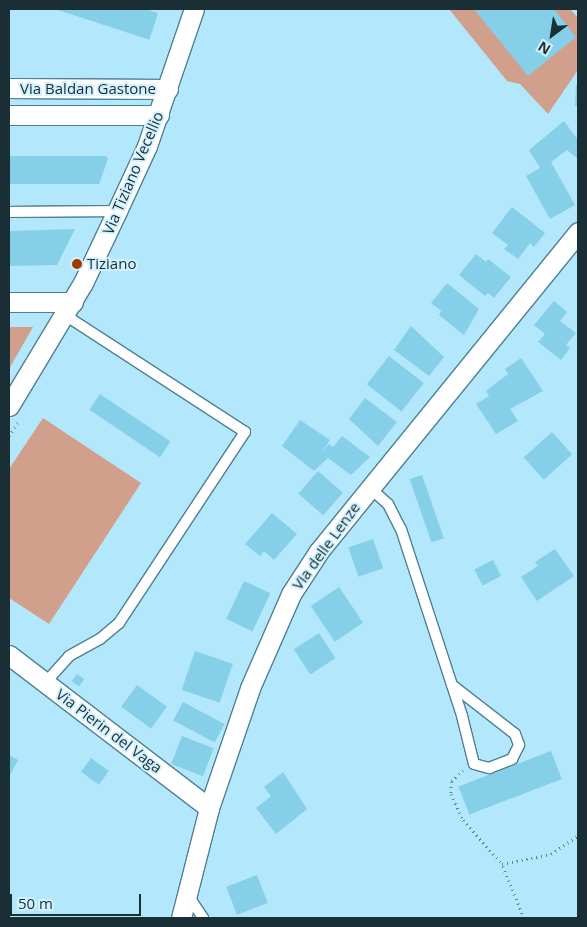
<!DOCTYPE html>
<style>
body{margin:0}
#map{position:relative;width:587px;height:927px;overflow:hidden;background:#b3e7fb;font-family:"Open Sans",sans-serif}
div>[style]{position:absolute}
.green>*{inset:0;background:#d1a08c}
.building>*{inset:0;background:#86cfe9;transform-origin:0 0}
.path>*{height:3px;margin-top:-1.5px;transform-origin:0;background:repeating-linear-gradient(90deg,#638694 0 1px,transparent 0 5px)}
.roads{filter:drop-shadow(1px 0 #4f8092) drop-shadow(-1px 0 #4f8092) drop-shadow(0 1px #4f8092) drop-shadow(0 -1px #4f8092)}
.lane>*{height:10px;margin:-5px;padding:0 5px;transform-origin:5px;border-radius:5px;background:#fff}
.street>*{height:19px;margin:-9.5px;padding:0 9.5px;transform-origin:9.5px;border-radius:9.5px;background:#fff}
.dots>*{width:14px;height:14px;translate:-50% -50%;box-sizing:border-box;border:2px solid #d2f1fd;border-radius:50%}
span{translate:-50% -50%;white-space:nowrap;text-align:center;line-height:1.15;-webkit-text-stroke:4px #d2f1fd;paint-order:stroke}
.street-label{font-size:15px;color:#192e35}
.poi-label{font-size:15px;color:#192e35}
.left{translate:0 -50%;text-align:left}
.frame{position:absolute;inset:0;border:10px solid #192e35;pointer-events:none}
.north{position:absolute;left:527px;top:10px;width:50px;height:50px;-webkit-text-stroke:4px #d2f1fd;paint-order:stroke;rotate:211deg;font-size:14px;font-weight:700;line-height:20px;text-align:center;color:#192e35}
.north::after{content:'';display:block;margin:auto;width:18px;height:22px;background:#192e35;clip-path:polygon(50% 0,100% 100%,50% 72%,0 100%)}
.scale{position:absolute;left:10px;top:894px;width:131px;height:22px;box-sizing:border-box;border:2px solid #192e35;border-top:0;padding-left:6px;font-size:15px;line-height:18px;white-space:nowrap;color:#192e35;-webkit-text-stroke:4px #d2f1fd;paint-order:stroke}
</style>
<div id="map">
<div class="green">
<i style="clip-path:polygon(449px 9px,570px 9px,578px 18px,578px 70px,548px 114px,520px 84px,507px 81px)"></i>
<i style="clip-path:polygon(9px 327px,33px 327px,9px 369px)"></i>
<i style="clip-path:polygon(43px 418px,141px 483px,49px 624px,9px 598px,9px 469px)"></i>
</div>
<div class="building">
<i style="clip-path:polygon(474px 9px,554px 9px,576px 37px,528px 76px)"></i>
<i style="left:158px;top:13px;width:28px;height:149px;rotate:108deg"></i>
<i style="clip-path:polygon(576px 85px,578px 85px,578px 106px,575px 106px)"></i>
<i style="clip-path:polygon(564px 121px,578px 140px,578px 159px,567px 150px,551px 162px,575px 205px,550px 219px,526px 176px,540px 168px,529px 150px)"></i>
<i style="clip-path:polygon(9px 156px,106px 156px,108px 159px,99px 184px,9px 184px)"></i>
<i style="clip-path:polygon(512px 207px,545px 233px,534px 247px,530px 243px,518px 259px,504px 249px,508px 245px,492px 233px)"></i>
<i style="clip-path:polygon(75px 229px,57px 265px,9px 266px,9px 231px)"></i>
<i style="clip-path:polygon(476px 254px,486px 262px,488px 259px,511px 277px,494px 298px,488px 293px,485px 296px,459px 275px)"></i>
<i style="clip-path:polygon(447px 283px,479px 309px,464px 335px,439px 315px,441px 311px,431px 303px)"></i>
<i style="clip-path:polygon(554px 301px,567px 312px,560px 321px,576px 333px,566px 345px,570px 348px,561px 360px,538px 342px,545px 334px,534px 325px)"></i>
<i style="clip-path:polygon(411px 326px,444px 357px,429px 376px,394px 350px)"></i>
<i style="left:389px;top:356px;width:44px;height:36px;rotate:38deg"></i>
<i style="clip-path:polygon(521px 358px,543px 391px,510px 409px,518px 421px,496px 434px,476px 404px,489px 396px,486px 391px,508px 374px,505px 369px)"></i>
<i style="left:100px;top:394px;width:85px;height:19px;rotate:34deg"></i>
<i style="clip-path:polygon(365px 398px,397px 422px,378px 446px,349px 419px)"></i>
<i style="clip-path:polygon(300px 420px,330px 440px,322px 453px,329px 444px,333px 447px,342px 436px,370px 457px,351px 475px,328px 458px,314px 471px,282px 446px)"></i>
<i style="left:552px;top:432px;width:30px;height:38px;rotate:48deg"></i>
<i style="left:318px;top:471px;width:33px;height:30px;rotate:41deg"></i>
<i style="left:422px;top:475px;width:67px;height:13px;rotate:71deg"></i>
<i style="clip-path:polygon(272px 513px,297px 534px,274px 560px,264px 551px,260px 556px,245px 544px)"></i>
<i style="left:373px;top:539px;width:31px;height:26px;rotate:71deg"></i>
<i style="clip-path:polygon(555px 549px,574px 576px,537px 601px,521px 577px,538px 566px,535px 562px)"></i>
<i style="left:493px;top:560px;width:18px;height:21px;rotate:63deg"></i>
<i style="left:244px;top:581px;width:29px;height:42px;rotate:25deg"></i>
<i style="left:339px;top:587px;width:43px;height:34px;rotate:56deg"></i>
<i style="left:319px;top:633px;width:30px;height:30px;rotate:57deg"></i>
<i style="left:195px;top:651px;width:40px;height:41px;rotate:19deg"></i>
<i style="left:77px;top:674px;width:9px;height:9px;rotate:36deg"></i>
<i style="left:137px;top:685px;width:37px;height:27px;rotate:36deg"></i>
<i style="left:183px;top:702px;width:47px;height:21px;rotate:28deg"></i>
<i style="left:182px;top:736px;width:34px;height:30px;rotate:21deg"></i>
<i style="left:551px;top:751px;width:30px;height:99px;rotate:69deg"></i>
<i style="clip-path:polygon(9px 755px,18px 760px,9px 777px)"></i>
<i style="left:91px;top:758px;width:22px;height:17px;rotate:36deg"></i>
<i style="clip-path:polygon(283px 772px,307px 809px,276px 834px,256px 808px,271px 796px,264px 787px)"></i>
<i style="left:257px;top:875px;width:30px;height:33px;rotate:69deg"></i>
</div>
<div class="path">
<i style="left:9px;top:436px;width:17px;rotate:-57deg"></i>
<i style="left:463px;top:770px;width:17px;rotate:135deg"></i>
<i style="left:451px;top:782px;width:12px;rotate:90deg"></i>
<i style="left:451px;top:794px;width:29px;rotate:65deg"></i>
<i style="left:463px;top:820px;width:59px;rotate:48.4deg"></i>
<i style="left:524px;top:918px;width:58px;rotate:-112.2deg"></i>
<i style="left:502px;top:864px;width:50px;rotate:-11.5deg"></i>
<i style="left:551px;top:854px;width:32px;rotate:-34deg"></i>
</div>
<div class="roads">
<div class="lane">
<i style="left:9px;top:212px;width:108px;rotate:-0.5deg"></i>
<i style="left:370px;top:488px;width:24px;rotate:42deg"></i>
<i style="left:388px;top:504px;width:28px;rotate:63deg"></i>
<i style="left:401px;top:529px;width:197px;rotate:71.9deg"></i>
<i style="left:462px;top:716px;width:49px;rotate:76deg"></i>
<i style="left:474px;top:764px;width:16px;rotate:15deg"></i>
<i style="left:489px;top:768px;width:25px;rotate:-21deg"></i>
<i style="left:512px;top:759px;width:16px;rotate:-63deg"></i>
<i style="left:519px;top:745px;width:12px;rotate:-110deg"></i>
<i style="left:515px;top:734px;width:80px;rotate:-142.1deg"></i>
<i style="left:45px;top:683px;width:36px;rotate:-48deg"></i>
<i style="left:69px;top:656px;width:35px;rotate:-29deg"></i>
<i style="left:100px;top:639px;width:25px;rotate:-40deg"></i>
<i style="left:119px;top:623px;width:229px;rotate:-56.6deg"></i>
<i style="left:245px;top:432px;width:215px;rotate:-147deg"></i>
<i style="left:187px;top:894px;width:29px;rotate:56deg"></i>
</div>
<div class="street">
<i style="left:9px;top:88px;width:159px;rotate:0.4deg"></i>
<i style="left:9px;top:115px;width:150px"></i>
<i style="left:9px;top:302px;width:64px"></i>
<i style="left:9px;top:406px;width:144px;rotate:-59deg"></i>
<i style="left:83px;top:283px;width:80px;rotate:-64.7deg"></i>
<i style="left:117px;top:211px;width:72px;rotate:-65.2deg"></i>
<i style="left:147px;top:146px;width:145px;rotate:-71.1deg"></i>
<i style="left:9px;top:655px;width:252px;rotate:37.4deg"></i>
<i style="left:181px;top:918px;width:114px;rotate:-75.7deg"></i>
<i style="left:209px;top:808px;width:127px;rotate:-71.1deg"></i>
<i style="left:250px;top:688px;width:103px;rotate:-66.4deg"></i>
<i style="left:291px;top:594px;width:51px;rotate:-56.9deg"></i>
<i style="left:319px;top:551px;width:411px;rotate:-50.9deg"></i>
</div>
</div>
<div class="dots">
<i style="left:77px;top:264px;background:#9d3b00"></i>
</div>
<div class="street-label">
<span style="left:88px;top:89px">Via Baldan Gastone</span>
<span style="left:133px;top:173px;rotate:-67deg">Via Tiziano Vecellio</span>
<span style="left:326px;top:546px;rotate:-54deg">Via delle Lenze</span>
<span style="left:109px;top:731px;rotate:37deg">Via Pierin del Vaga</span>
</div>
<div class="poi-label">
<span class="left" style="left:87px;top:264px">Tiziano</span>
</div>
<div class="frame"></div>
<div class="north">N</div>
<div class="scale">50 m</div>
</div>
